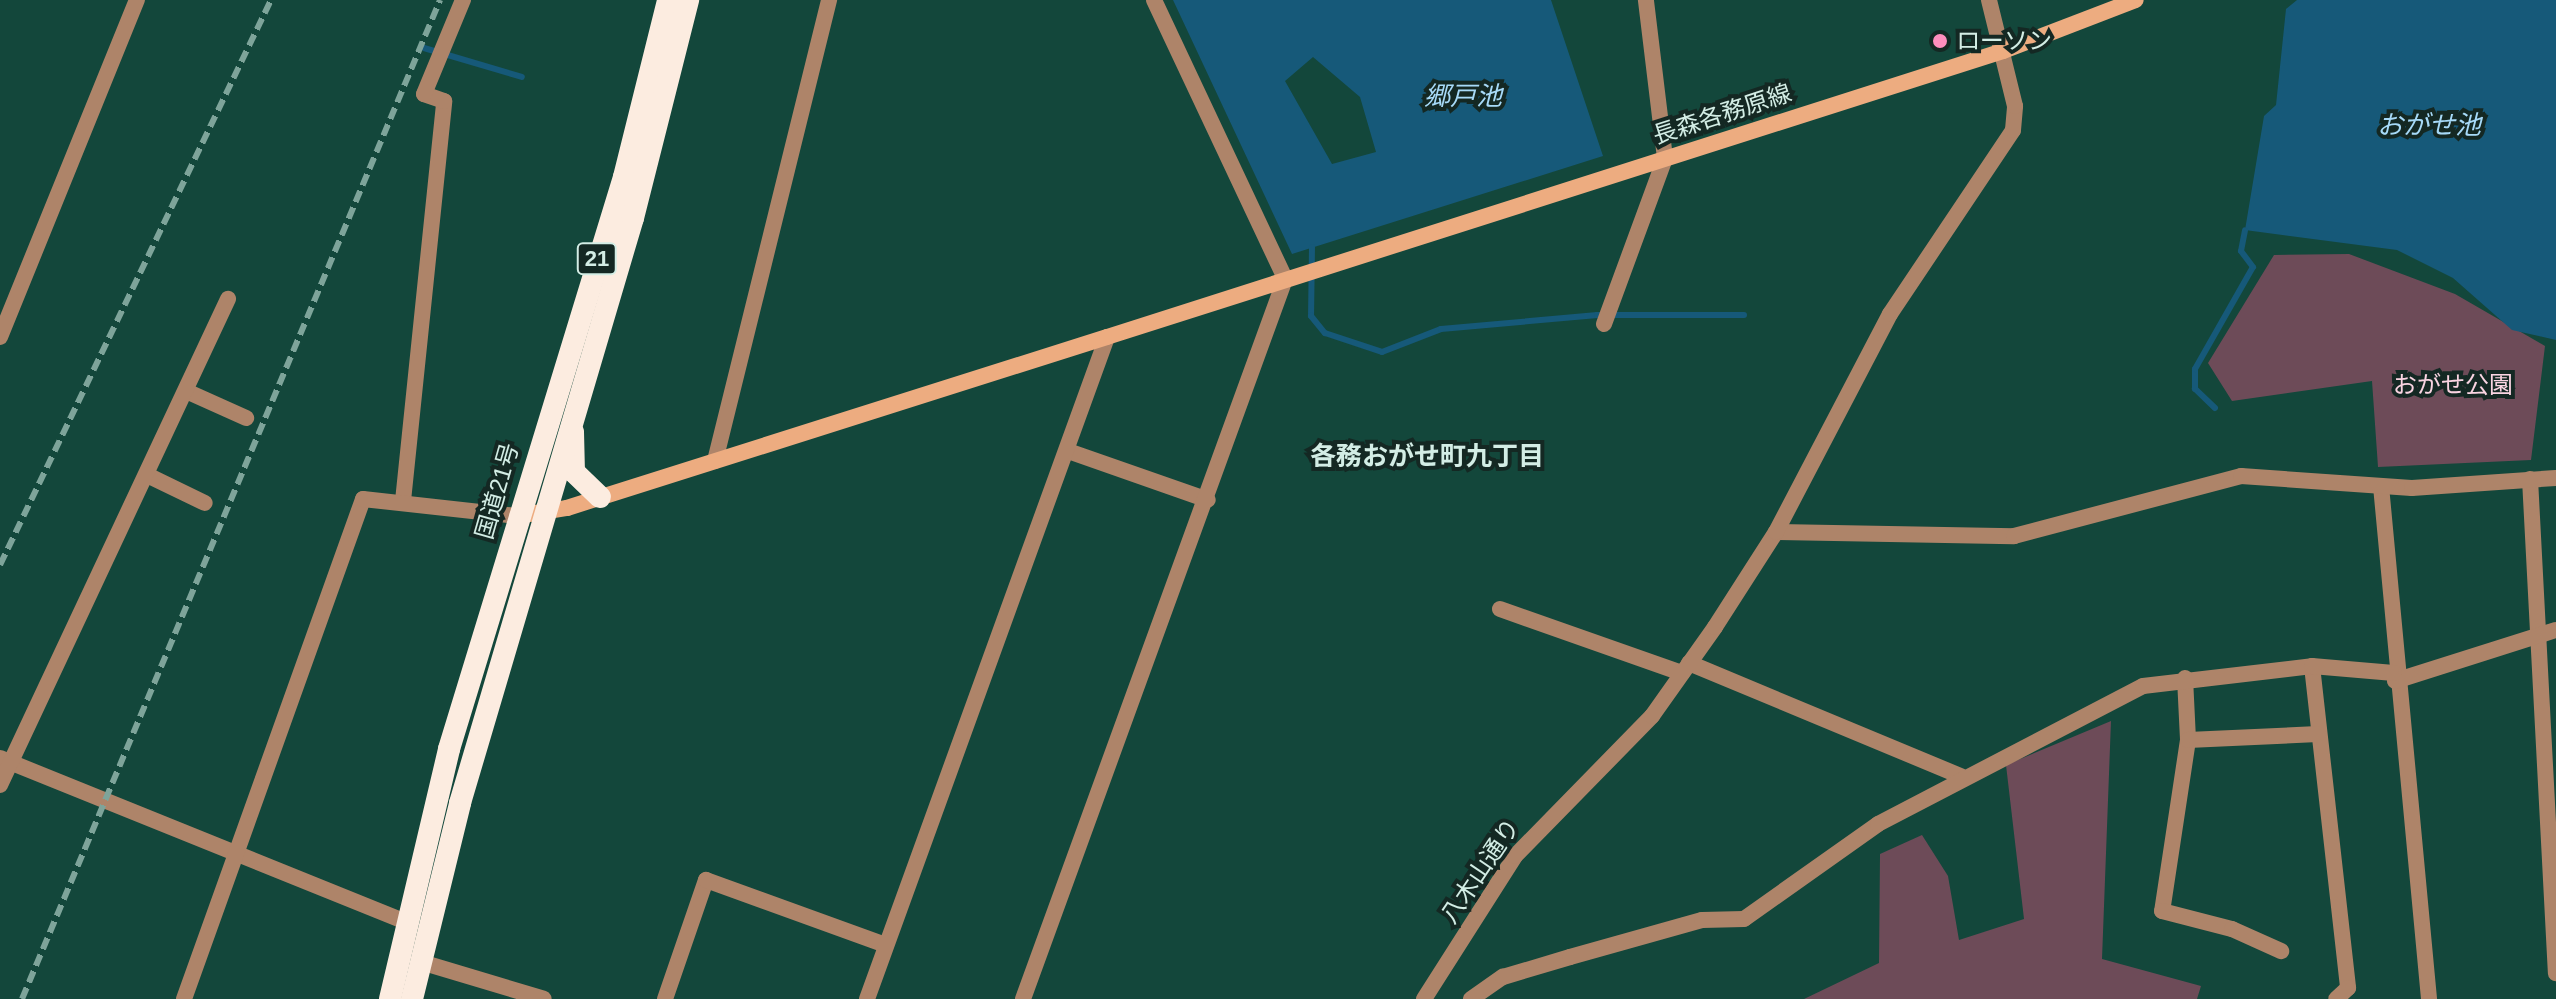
<!DOCTYPE html>
<meta charset="utf-8">
<style>
body{margin:0}
#map{position:relative;width:2556px;height:999px;overflow:hidden;background:#13473b;font-family:Arial,"Noto Sans JP",sans-serif}
div>[style]{position:absolute}
.green>*{inset:0;background:#6d4b58}
.water>*{inset:0;background:#165979}
.stream>*{height:6px;margin:-3px;padding:0 3px;transform-origin:3px;border-radius:3px;background:#165979}
.minor>*{height:16px;margin:-8px;padding:0 8px;transform-origin:8px;border-radius:8px;background:#ae8469}
.tertiary>*{height:16px;margin:-8px;padding:0 8px;transform-origin:8px;border-radius:8px;background:#ae8469}
.secondary>*{height:16px;margin:-8px;padding:0 8px;transform-origin:8px;border-radius:8px;background:#edac80}
.trunk>*{height:22px;margin:-11px;padding:0 11px;transform-origin:11px;border-radius:11px;background:#fcece0}
.rail>*{height:6px;margin-top:-3px;transform-origin:0;background:repeating-linear-gradient(90deg,#7ea49a 0 12px,transparent 0 18px)}
.dots>*{width:22px;height:22px;translate:-50% -50%;box-sizing:border-box;border:4px solid #142823;border-radius:50%}
span{translate:-50% -50%;white-space:nowrap;text-align:center;line-height:1.15;-webkit-text-stroke:8px #142823;paint-order:stroke}
.shield-label span{padding:2px 6px;background:#142823;border:2px solid;border-radius:6px;-webkit-text-stroke-width:0}
.shield-label{font-size:22px;color:#d3ede5;font-weight:700}
.poi-label{font-size:24px;color:#d3ede5}
.left{translate:0 -50%;text-align:left}
.street-label{font-size:24px;color:#d3ede5}
.park-label{font-size:24px;color:#fad4e2}
.water-label{font-size:26px;color:#a7daf8;font-style:italic}
.neighbourhood-label{font-size:26px;color:#d3ede5;font-weight:700}
</style>
<div id="map">
<div class="green">
<i style="clip-path:polygon(2349px 254px,2455px 294px,2545px 346px,2531px 460px,2378px 467px,2372px 381px,2232px 401px,2208px 363px,2274px 255px)"></i>
<i style="clip-path:polygon(2111px 721px,2102px 959px,2201px 986px,2197px 999px,1804px 999px,1879px 963px,1880px 854px,1922px 835px,1948px 876px,1959px 940px,2024px 919px,2006px 765px)"></i>
</div>
<div class="water">
<i style="clip-path:polygon(evenodd,1173px 0,1551px 0,1603px 156px,1292px 254px,1173px 0,1313px 57px,1360px 97px,1376px 152px,1332px 164px,1285px 81px,1313px 57px)"></i>
<i style="clip-path:polygon(2297px 0,2556px 0,2556px 340px,2512px 330px,2453px 278px,2397px 250px,2245px 230px,2264px 116px,2276px 105px,2286px 9px)"></i>
</div>
<div class="stream">
<i style="left:424px;top:48px;width:102px;rotate:16.5deg"></i>
<i style="left:1312px;top:247px;width:69px;rotate:90.8deg"></i>
<i style="left:1311px;top:316px;width:22px;rotate:51deg"></i>
<i style="left:1325px;top:333px;width:60px;rotate:18.4deg"></i>
<i style="left:1382px;top:352px;width:63px;rotate:-21.3deg"></i>
<i style="left:1441px;top:329px;width:157px;rotate:-5.1deg"></i>
<i style="left:1597px;top:315px;width:147px"></i>
<i style="left:2215px;top:408px;width:28px;rotate:-136deg"></i>
<i style="left:2195px;top:389px;width:20px;rotate:-90deg"></i>
<i style="left:2195px;top:369px;width:117px;rotate:-60.4deg"></i>
<i style="left:2253px;top:267px;width:20px;rotate:-127deg"></i>
<i style="left:2241px;top:251px;width:21px;rotate:-79deg"></i>
</div>
<div class="minor">
<i style="left:1604px;top:324px;width:177px;rotate:-69.8deg"></i>
<i style="left:1665px;top:158px;width:159px;rotate:-96.9deg"></i>
<i style="left:0;top:337px;width:364px;rotate:-67.9deg"></i>
<i style="left:186px;top:391px;width:66px;rotate:24.2deg"></i>
<i style="left:1068px;top:451px;width:148px;rotate:19.3deg"></i>
<i style="left:715px;top:461px;width:475px;rotate:-76.1deg"></i>
<i style="left:147px;top:475px;width:64px;rotate:25.8deg"></i>
<i style="left:2530px;top:479px;width:495px;rotate:87deg"></i>
<i style="left:2381px;top:486px;width:515px;rotate:84.65deg"></i>
<i style="left:403px;top:501px;width:402px;rotate:-84.1deg"></i>
<i style="left:444px;top:101px;width:21px;rotate:-161deg"></i>
<i style="left:424px;top:94px;width:102px;rotate:-67.5deg"></i>
<i style="left:1776px;top:532px;width:238px;rotate:1deg"></i>
<i style="left:2014px;top:536px;width:235px;rotate:-14.8deg"></i>
<i style="left:2241px;top:476px;width:171px;rotate:4deg"></i>
<i style="left:2412px;top:488px;width:144px;rotate:-4deg"></i>
<i style="left:1500px;top:609px;width:193px;rotate:19.4deg"></i>
<i style="left:1689px;top:663px;width:295px;rotate:22.6deg"></i>
<i style="left:2312px;top:666px;width:324px;rotate:83.6deg"></i>
<i style="left:2348px;top:988px;width:16px;rotate:137deg"></i>
<i style="left:2185px;top:678px;width:62px;rotate:87.2deg"></i>
<i style="left:2188px;top:740px;width:173px;rotate:98.6deg"></i>
<i style="left:2162px;top:911px;width:72px;rotate:14.4deg"></i>
<i style="left:2232px;top:929px;width:54px;rotate:24.2deg"></i>
<i style="left:2395px;top:681px;width:169px;rotate:-17.6deg"></i>
<i style="left:2188px;top:740px;width:130px;rotate:-2.6deg"></i>
<i style="left:0;top:758px;width:441px;rotate:22deg"></i>
<i style="left:0;top:785px;width:537px;rotate:-64.87deg"></i>
<i style="left:421px;top:962px;width:128px;rotate:16.7deg"></i>
<i style="left:184px;top:999px;width:531px;rotate:-70.3deg"></i>
<i style="left:363px;top:499px;width:155px;rotate:6.3deg"></i>
<i style="left:665px;top:999px;width:126px;rotate:-71deg"></i>
<i style="left:706px;top:880px;width:191px;rotate:19.9deg"></i>
<i style="left:867px;top:999px;width:704px;rotate:-70.07deg"></i>
<i style="left:1023px;top:999px;width:766px;rotate:-70deg"></i>
<i style="left:1424px;top:999px;width:169px;rotate:-57.5deg"></i>
<i style="left:1515px;top:856px;width:196px;rotate:-45.6deg"></i>
<i style="left:1652px;top:716px;width:109px;rotate:-54.7deg"></i>
<i style="left:1715px;top:627px;width:113px;rotate:-57.3deg"></i>
<i style="left:1776px;top:532px;width:246px;rotate:-62.4deg"></i>
<i style="left:1890px;top:314px;width:221px;rotate:-56.2deg"></i>
<i style="left:2013px;top:130px;width:24px;rotate:-85deg"></i>
<i style="left:2015px;top:106px;width:109px;rotate:-103.8deg"></i>
<i style="left:1471px;top:999px;width:39px;rotate:-35deg"></i>
<i style="left:1503px;top:977px;width:70px;rotate:-16.6deg"></i>
<i style="left:1570px;top:957px;width:137px;rotate:-15.7deg"></i>
<i style="left:1702px;top:920px;width:42px;rotate:-1.4deg"></i>
<i style="left:1744px;top:919px;width:164px;rotate:-35.3deg"></i>
<i style="left:1878px;top:824px;width:299px;rotate:-27.5deg"></i>
<i style="left:2143px;top:686px;width:170px;rotate:-6.7deg"></i>
<i style="left:2312px;top:666px;width:82px;rotate:4.9deg"></i>
</div>
<div class="tertiary">
<i style="left:1154px;top:0;width:308px;rotate:64.8deg"></i>
</div>
<div class="secondary">
<i style="left:517px;top:516px;width:51px;rotate:-9.1deg"></i>
<i style="left:567px;top:508px;width:566px;rotate:-17.57deg"></i>
<i style="left:1107px;top:337px;width:941px;rotate:-17.7deg"></i>
<i style="left:2003px;top:51px;width:142px;rotate:-21deg"></i>
</div>
<div class="trunk">
<i style="left:573px;top:432px;width:40px;rotate:88.6deg"></i>
<i style="left:574px;top:472px;width:36px;rotate:44deg"></i>
<i style="left:390px;top:999px;width:257px;rotate:-76.7deg"></i>
<i style="left:449px;top:749px;width:598px;rotate:-72.99deg"></i>
<i style="left:624px;top:177px;width:182px;rotate:-76deg"></i>
<i style="left:412px;top:999px;width:202px;rotate:-76.2deg"></i>
<i style="left:460px;top:803px;width:610px;rotate:-73.53deg"></i>
<i style="left:633px;top:218px;width:225px;rotate:-75.8deg"></i>
</div>
<div class="rail">
<i style="left:0;top:565px;width:627px;rotate:-64.38deg"></i>
<i style="left:22px;top:999px;width:1083px;rotate:-67.29deg"></i>
</div>
<div class="dots">
<i style="left:1940px;top:41px;background:#fe8ebd"></i>
</div>
<div class="shield-label">
<span style="left:597px;top:259px">21</span>
</div>
<div class="poi-label">
<span class="left" style="left:1956px;top:41px">ローソン</span>
</div>
<div class="street-label">
<span style="left:1722px;top:114px;rotate:-18deg">長森各務原線</span>
<span style="left:497px;top:491px;rotate:-74deg">国道21号</span>
<span style="left:1480px;top:871px;rotate:-56deg">八木山通り</span>
</div>
<div class="park-label">
<span style="left:2453px;top:385px">おがせ公園</span>
</div>
<div class="water-label">
<span style="left:1463px;top:97px">郷戸池</span>
<span style="left:2429px;top:126px">おがせ池</span>
</div>
<div class="neighbourhood-label">
<span style="left:1427px;top:457px">各務おがせ町九丁目</span>
</div>
</div>
